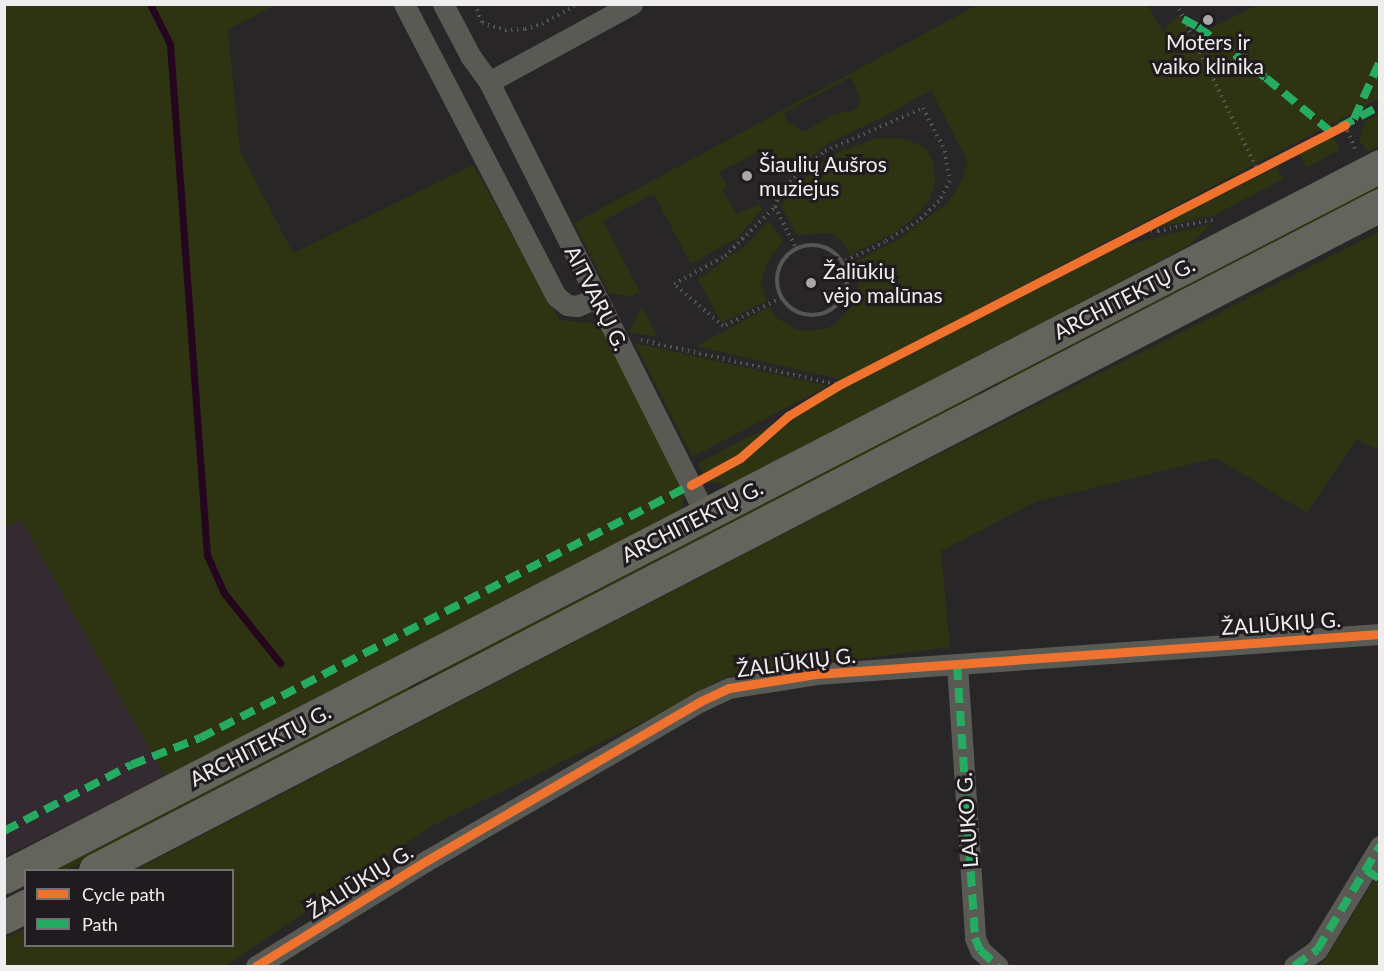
<!DOCTYPE html>
<meta charset="utf-8">
<style>
body{margin:0}
#map{position:relative;width:1384px;height:971px;overflow:hidden;background:#292628;font-family:Lato,sans-serif}
div>[style]{position:absolute}
.built>*{inset:0;background:#342b32}
.green>*{inset:0;background:#2e3312;transform-origin:0 0}
.stream>*{height:7px;margin:-3.5px;padding:0 3.5px;transform-origin:3.5px;border-radius:3.5px;background:#24061f}
.path>*{height:4px;margin-top:-2px;transform-origin:0;background:repeating-linear-gradient(90deg,#565653 0 1.5px,transparent 0 6px)}
.path>.ring{margin:-2px;padding:0;box-sizing:content-box;background:none;border:4px solid #565653;border-radius:50%}
.minor>*{height:21px;margin:-10.5px;padding:0 10.5px;transform-origin:10.5px;border-radius:10.5px;background:#5a5a55}
.primary>*{height:33px;margin:-16.5px;padding:0 16.5px;transform-origin:16.5px;border-radius:16.5px;background:#63645b}
.quiet>*{height:8px;margin-top:-4px;transform-origin:0;background:repeating-linear-gradient(90deg,#26ab63 0 15px,transparent 0 23px)}
.cycleway>*{height:9px;margin:-4.5px;padding:0 4.5px;transform-origin:4.5px;border-radius:4.5px;background:#ef722f}
.dots>*{width:16px;height:16px;translate:-50% -50%;box-sizing:border-box;border:3px solid #201b1f;border-radius:50%}
span{translate:-50% -50%;white-space:nowrap;text-align:center;line-height:1.15;-webkit-text-stroke:6px #201b1f;paint-order:stroke}
.poi-label{font-size:21px;color:#f0edef}
.left{translate:0 -50%;text-align:left}
.street-label{font-size:21px;color:#f0edef}
.frame{position:absolute;inset:0;border:6px solid #f0edef;pointer-events:none}
.legend{position:absolute;left:24px;top:869px;width:210px;height:78px;box-sizing:border-box;background:#201b1f;border:2px solid #736f72;margin:0;padding:8px 10px;list-style:none;font-size:18px;color:#f0edef}
.legend li{display:flex;align-items:center;gap:12px;height:30px}
.legend b{width:30px;border:2px solid #736f72}
</style>
<div id="map">
<div class="built">
<i style="clip-path:polygon(21px 520px,165px 776px,5px 856px,4px 528px)"></i>
</div>
<div class="green">
<i style="clip-path:polygon(5px 5px,275px 5px,228px 30px,240px 151px,293px 253px,473px 165px,560px 320px,599px 324px,685px 492px,681px 512px,165px 776px,21px 520px,5px 528px)"></i>
<i style="clip-path:polygon(evenodd,977px 5px,1148px 5px,1163px 32px,1179px 14px,1189px 34px,1197px 35px,1257px 5px,1379px 5px,1379px 99px,843px 380px,696px 346px,769px 307px,777px 318px,793px 328px,802px 331px,826px 329px,836px 323px,855px 303px,859px 279px,854px 262px,897px 240px,948px 203px,962px 180px,967px 160px,931px 90px,887px 115px,827px 144px,811px 157px,788px 170px,780px 173px,766px 148px,719px 172px,727px 187px,723px 190px,736px 214px,760px 204px,762px 210px,737px 238px,691px 264px,654px 194px,603px 221px,640px 292px,631px 297px,609px 293px,574px 223px,977px 5px,851px 77px,860px 99px,858px 107px,853px 111px,834px 114px,804px 132px,788px 122px,784px 113px,851px 77px)"></i>
<i style="clip-path:polygon(1379px 114px,1379px 146px,1368px 152px,1359px 140px,1365px 121px)"></i>
<i style="left:1332px;top:135px;width:17px;height:38px;rotate:62deg"></i>
<i style="clip-path:polygon(878px 138px,900px 138px,918px 144px,928px 151px,934px 165px,935px 181px,929px 200px,914px 218px,892px 234px,850px 255px,844px 244px,832px 233px,797px 235px,781px 206px,797px 186px,819px 165px,836px 153px)"></i>
<i style="clip-path:polygon(1277px 167px,1283px 179px,1213px 216px,1154px 228px)"></i>
<i style="clip-path:polygon(1379px 181px,1379px 191px,1003px 385px,999px 383px,1000px 379px)"></i>
<i style="clip-path:polygon(769px 221px,783px 242px,769px 259px,761px 281px,767px 301px,722px 323px,698px 279px,745px 246px)"></i>
<i style="clip-path:polygon(1210px 224px,1192px 244px,729px 486px,706px 481px,698px 463px,1118px 247px)"></i>
<i style="clip-path:polygon(1379px 232px,1379px 451px,1357px 439px,1307px 513px,1216px 458px,1036px 502px,941px 551px,950px 647px,728px 676px,655px 716px,432px 826px,226px 966px,5px 966px,5px 939px,25px 928px,26px 946px,232px 946px,232px 870px,135px 870px,851px 499px)"></i>
<i style="clip-path:polygon(642px 307px,658px 337px,628px 332px)"></i>
<i style="clip-path:polygon(635px 343px,828px 386px,692px 457px)"></i>
<i style="clip-path:polygon(975px 392px,979px 393px,980px 397px,432px 677px,433px 673px)"></i>
<i style="clip-path:polygon(406px 687px,413px 690px,411px 694px,67px 870px,47px 870px)"></i>
<i style="clip-path:polygon(1378px 874px,1379px 966px,1318px 966px,1327px 957px)"></i>
</div>
<div class="stream">
<i style="left:150px;top:4px;width:45px;rotate:63.4deg"></i>
<i style="left:170px;top:44px;width:512px;rotate:85.86deg"></i>
<i style="left:207px;top:555px;width:42px;rotate:65.9deg"></i>
<i style="left:224px;top:593px;width:90px;rotate:51.3deg"></i>
</div>
<div class="path">
<i style="left:475px;top:4px;width:20px;rotate:70deg"></i>
<i style="left:482px;top:23px;width:24px;rotate:17deg"></i>
<i style="left:505px;top:30px;width:20px;rotate:-3deg"></i>
<i style="left:525px;top:29px;width:18px;rotate:-16deg"></i>
<i style="left:542px;top:24px;width:37px;rotate:-29deg"></i>
<i style="left:1179px;top:9px;width:178px;rotate:64deg"></i>
<i style="left:1345px;top:125px;width:26px;rotate:67deg"></i>
<i style="left:775px;top:207px;width:46px;rotate:62.9deg"></i>
<i style="left:1139px;top:230px;width:19px;rotate:3deg"></i>
<i style="left:1158px;top:231px;width:58px;rotate:-11.9deg"></i>
<i class="ring" style="left:777px;top:245px;width:66px;height:66px"></i>
<i style="left:781px;top:298px;width:64px;rotate:154.2deg"></i>
<i style="left:723px;top:326px;width:65px;rotate:-139.4deg"></i>
<i style="left:674px;top:284px;width:58px;rotate:-28.8deg"></i>
<i style="left:725px;top:256px;width:70px;rotate:-44.4deg"></i>
<i style="left:775px;top:207px;width:18px;rotate:-71deg"></i>
<i style="left:781px;top:190px;width:59px;rotate:-41.6deg"></i>
<i style="left:825px;top:151px;width:107px;rotate:-23.7deg"></i>
<i style="left:923px;top:108px;width:48px;rotate:62.9deg"></i>
<i style="left:945px;top:151px;width:30px;rotate:81deg"></i>
<i style="left:950px;top:181px;width:23px;rotate:119deg"></i>
<i style="left:939px;top:201px;width:29px;rotate:136deg"></i>
<i style="left:918px;top:221px;width:39px;rotate:148deg"></i>
<i style="left:885px;top:242px;width:47px;rotate:155.1deg"></i>
<i style="left:641px;top:340px;width:203px;rotate:12.8deg"></i>
</div>
<div class="minor">
<i style="left:404px;top:4px;width:329px;rotate:62.5deg"></i>
<i style="left:556px;top:296px;width:14px;rotate:39deg"></i>
<i style="left:567px;top:305px;width:10px;rotate:6deg"></i>
<i style="left:577px;top:306px;width:21px;rotate:-23deg"></i>
<i style="left:443px;top:4px;width:60px;rotate:62.2deg"></i>
<i style="left:471px;top:57px;width:31px;rotate:54deg"></i>
<i style="left:489px;top:82px;width:483px;rotate:63.4deg"></i>
<i style="left:489px;top:82px;width:163px;rotate:-28.6deg"></i>
<i style="left:957px;top:665px;width:274px;rotate:86.2deg"></i>
<i style="left:975px;top:938px;width:13px;rotate:67deg"></i>
<i style="left:980px;top:950px;width:24px;rotate:42deg"></i>
<i style="left:256px;top:966px;width:200px;rotate:-31.7deg"></i>
<i style="left:426px;top:861px;width:318px;rotate:-30.2deg"></i>
<i style="left:701px;top:701px;width:31px;rotate:-25deg"></i>
<i style="left:729px;top:688px;width:88px;rotate:-9.1deg"></i>
<i style="left:816px;top:674px;width:565px;rotate:-4.06deg"></i>
<i style="left:1294px;top:966px;width:28px;rotate:-35deg"></i>
<i style="left:1317px;top:950px;width:122px;rotate:-58.8deg"></i>
</div>
<div class="primary">
<i style="left:95px;top:870px;width:1447px;rotate:-27.36deg"></i>
<i style="left:4px;top:877px;width:1549px;rotate:-27.33deg"></i>
<i style="left:4px;top:917px;width:25px;rotate:-27deg"></i>
</div>
<div class="quiet">
<i style="left:1183px;top:19px;width:17px;rotate:28deg"></i>
<i style="left:1198px;top:27px;width:85px;rotate:36.9deg"></i>
<i style="left:1266px;top:78px;width:85px;rotate:39.7deg"></i>
<i style="left:1354px;top:119px;width:64px;rotate:-65.9deg"></i>
<i style="left:1340px;top:127px;width:45px;rotate:-27.7deg"></i>
<i style="left:957px;top:665px;width:274px;rotate:86.2deg"></i>
<i style="left:975px;top:938px;width:13px;rotate:67deg"></i>
<i style="left:980px;top:950px;width:24px;rotate:42deg"></i>
<i style="left:4px;top:831px;width:143px;rotate:-27.5deg"></i>
<i style="left:131px;top:765px;width:74px;rotate:-21.4deg"></i>
<i style="left:200px;top:738px;width:557px;rotate:-27.26deg"></i>
<i style="left:1366px;top:870px;width:17px;rotate:33deg"></i>
<i style="left:1294px;top:966px;width:28px;rotate:-35deg"></i>
<i style="left:1317px;top:950px;width:122px;rotate:-58.8deg"></i>
</div>
<div class="cycleway">
<i style="left:691px;top:485px;width:56px;rotate:-28.9deg"></i>
<i style="left:740px;top:458px;width:64px;rotate:-41.2deg"></i>
<i style="left:788px;top:416px;width:60px;rotate:-31.3deg"></i>
<i style="left:839px;top:385px;width:569px;rotate:-27.2deg"></i>
<i style="left:256px;top:966px;width:200px;rotate:-31.7deg"></i>
<i style="left:426px;top:861px;width:318px;rotate:-30.2deg"></i>
<i style="left:701px;top:701px;width:31px;rotate:-25deg"></i>
<i style="left:729px;top:688px;width:88px;rotate:-9.1deg"></i>
<i style="left:816px;top:674px;width:565px;rotate:-4.06deg"></i>
</div>
<div class="dots">
<i style="left:1208px;top:20px;background:#aaa7a9"></i>
<i style="left:747px;top:176px;background:#aaa7a9"></i>
<i style="left:811px;top:283px;background:#aaa7a9"></i>
</div>
<div class="poi-label">
<span style="left:1208px;top:54px">Moters ir<br>vaiko klinika</span>
<span class="left" style="left:759px;top:176px">Šiaulių Aušros<br>muziejus</span>
<span class="left" style="left:823px;top:283px">Žaliūkių<br>vėjo malūnas</span>
</div>
<div class="street-label">
<span style="left:597px;top:298px;rotate:63deg">AITVARŲ G.</span>
<span style="left:1124px;top:298px;rotate:-27deg">ARCHITEKTŲ G.</span>
<span style="left:692px;top:521px;rotate:-27deg">ARCHITEKTŲ G.</span>
<span style="left:1281px;top:623px;rotate:-4deg">ŽALIŪKIŲ G.</span>
<span style="left:796px;top:662px;rotate:-7deg">ŽALIŪKIŲ G.</span>
<span style="left:260px;top:745px;rotate:-27deg">ARCHITEKTŲ G.</span>
<span style="left:967px;top:820px;rotate:-94deg">LAUKO G.</span>
<span style="left:360px;top:881px;rotate:-32deg">ŽALIŪKIŲ G.</span>
</div>
<div class="frame"></div>
<ul class="legend">
<li><b style="height:8px;background:#ef722f"></b>Cycle path</li>
<li><b style="height:8px;background:#26ab63"></b>Path</li>
</ul>
</div>
